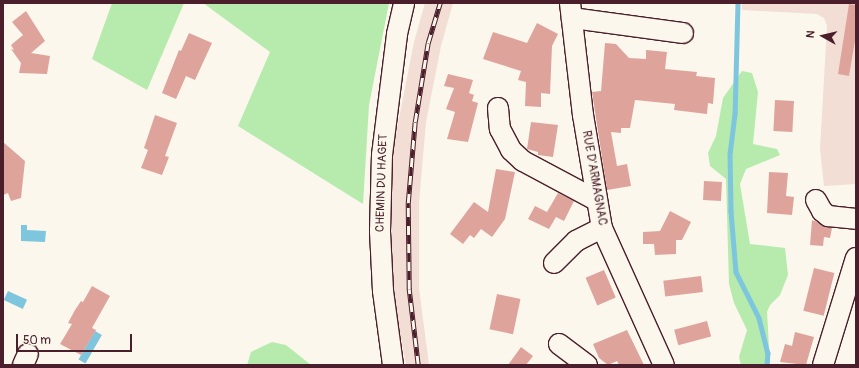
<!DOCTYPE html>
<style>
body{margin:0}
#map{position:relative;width:859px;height:368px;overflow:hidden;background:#fbf7ec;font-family:Pangolin,sans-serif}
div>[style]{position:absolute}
.built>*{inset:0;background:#f2ded4}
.green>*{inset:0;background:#b6ebad}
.water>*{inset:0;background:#7ec5de;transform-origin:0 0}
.stream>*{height:4.5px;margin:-2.25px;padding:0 2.25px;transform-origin:2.25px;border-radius:2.25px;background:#7ec5de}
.building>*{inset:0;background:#dea49c;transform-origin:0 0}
.roads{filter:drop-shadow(1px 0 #4a1f2b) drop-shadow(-1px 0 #4a1f2b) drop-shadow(0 1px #4a1f2b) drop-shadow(0 -1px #4a1f2b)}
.minor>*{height:20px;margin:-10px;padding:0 10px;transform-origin:10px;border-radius:10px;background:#fbf7ec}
.rail>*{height:4.5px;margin-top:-2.25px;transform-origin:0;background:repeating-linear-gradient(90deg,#fbf7ec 0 9px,#4a1f2b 0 18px);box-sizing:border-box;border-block:1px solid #4a1f2b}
span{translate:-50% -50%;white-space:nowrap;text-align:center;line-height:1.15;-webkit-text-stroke:3px #fbf7ec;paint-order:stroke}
.street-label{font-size:12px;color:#4a1f2b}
.frame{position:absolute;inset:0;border:4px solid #4a1f2b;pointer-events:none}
.north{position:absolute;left:803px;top:16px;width:40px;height:40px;-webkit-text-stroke:3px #fbf7ec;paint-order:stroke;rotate:278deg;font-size:11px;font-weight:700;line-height:16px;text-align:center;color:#4a1f2b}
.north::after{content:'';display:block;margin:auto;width:14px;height:18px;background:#4a1f2b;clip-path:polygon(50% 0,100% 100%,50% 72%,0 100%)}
.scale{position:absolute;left:16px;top:334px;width:116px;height:18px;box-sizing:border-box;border:2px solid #4a1f2b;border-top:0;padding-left:5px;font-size:12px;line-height:14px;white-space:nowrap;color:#4a1f2b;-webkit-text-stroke:3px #fbf7ec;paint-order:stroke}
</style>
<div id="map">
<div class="built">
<i style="clip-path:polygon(425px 3px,453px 3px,441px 46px,426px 122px,419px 203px,419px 288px,429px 365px,406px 365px,393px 296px,391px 214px,393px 149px,414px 42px)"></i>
<i style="clip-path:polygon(742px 3px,856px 3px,856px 184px,824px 186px,820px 149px,827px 26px,824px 18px,817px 14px,742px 10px)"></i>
</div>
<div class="green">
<i style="clip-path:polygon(112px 3px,184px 3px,147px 90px,92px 59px)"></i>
<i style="clip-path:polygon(203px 3px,389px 3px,369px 105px,363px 204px,238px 126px,270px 52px)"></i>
<i style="clip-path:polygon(742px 71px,752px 73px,758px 92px,753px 144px,777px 149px,780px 155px,746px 169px,740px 184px,750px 244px,785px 248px,788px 275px,780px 295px,770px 305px,767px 312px,770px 365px,741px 365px,739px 357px,747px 330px,734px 303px,729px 284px,726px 179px,710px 166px,708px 153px,716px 136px,723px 98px)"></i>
<i style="clip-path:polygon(272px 342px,286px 345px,311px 365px,247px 365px,251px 352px)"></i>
</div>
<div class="water">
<i style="clip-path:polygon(21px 225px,27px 225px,27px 230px,46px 231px,45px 242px,21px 241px)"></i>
<i style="left:8px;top:291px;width:21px;height:10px;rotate:25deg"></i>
<i style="left:95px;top:331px;width:8px;height:33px;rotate:30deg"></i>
</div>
<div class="stream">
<i style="left:738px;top:3px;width:111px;rotate:91.5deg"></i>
<i style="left:735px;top:114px;width:38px;rotate:97deg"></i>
<i style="left:730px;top:152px;width:59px;rotate:89deg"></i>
<i style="left:731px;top:211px;width:61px;rotate:85.3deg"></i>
<i style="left:736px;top:272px;width:51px;rotate:63.4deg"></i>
<i style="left:759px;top:318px;width:36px;rotate:76deg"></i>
<i style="left:768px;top:353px;width:12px;rotate:95deg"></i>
</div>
<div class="building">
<i style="clip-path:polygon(849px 4px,856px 5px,856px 35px,849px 76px,838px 74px)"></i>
<i style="clip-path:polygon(26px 11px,45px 41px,31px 53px,50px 56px,47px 74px,19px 73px,21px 63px,11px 49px,14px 50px,11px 45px,23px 35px,12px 22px)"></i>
<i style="clip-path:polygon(537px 23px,558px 34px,552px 46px,550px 94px,541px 93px,541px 107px,525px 106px,526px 82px,518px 80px,521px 71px,483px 59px,493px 32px,527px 43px)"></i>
<i style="clip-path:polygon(189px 33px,212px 43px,195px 80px,186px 76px,176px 99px,162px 93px,179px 50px,181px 51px)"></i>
<i style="clip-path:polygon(605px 43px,616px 44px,629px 58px,646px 59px,646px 50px,667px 52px,665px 69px,697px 72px,696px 76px,715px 78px,713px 104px,708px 103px,707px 114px,674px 110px,675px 104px,635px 100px,630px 128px,621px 128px,621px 133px,611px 132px,617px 166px,627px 164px,631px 186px,607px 190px,592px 92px,601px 91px)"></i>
<i style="clip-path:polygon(448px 74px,473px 80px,469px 93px,474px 95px,472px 101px,478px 103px,468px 142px,447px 139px,455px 112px,446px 109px,454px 88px,444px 86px)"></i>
<i style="left:775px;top:100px;width:19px;height:31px;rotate:3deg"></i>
<i style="clip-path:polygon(155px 115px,177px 123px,165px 156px,169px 157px,162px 175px,141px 168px,148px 150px,144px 148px)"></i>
<i style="clip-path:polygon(531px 122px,558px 125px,553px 157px,538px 155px,538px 152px,527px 149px)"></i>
<i style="clip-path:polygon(3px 142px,25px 161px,21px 198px,11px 201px,8px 193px,3px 195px)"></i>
<i style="clip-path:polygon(496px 169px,515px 172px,505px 219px,492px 237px,481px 229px,474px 238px,470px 235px,463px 244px,450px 234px,474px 202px,488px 212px)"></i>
<i style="clip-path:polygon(769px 172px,788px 173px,786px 196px,794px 197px,792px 215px,767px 213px)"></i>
<i style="left:704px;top:181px;width:18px;height:19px;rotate:3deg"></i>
<i style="clip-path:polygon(558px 193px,574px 201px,564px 221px,556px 217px,549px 229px,528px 219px,535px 206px,547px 212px)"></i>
<i style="clip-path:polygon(670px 211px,691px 222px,682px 240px,676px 240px,676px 254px,655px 255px,654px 244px,643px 244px,643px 232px,660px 231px)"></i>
<i style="clip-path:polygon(812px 220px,832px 228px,830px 238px,824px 237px,823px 246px,810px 245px)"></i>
<i style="left:814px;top:268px;width:21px;height:44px;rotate:14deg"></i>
<i style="left:604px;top:270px;width:30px;height:20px;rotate:67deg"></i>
<i style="left:701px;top:276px;width:16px;height:38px;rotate:83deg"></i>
<i style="clip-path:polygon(92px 286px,110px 296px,92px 328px,96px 330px,81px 355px,60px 344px,72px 324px,68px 323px,75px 310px,81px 301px,83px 302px)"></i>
<i style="left:497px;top:294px;width:24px;height:36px;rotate:12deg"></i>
<i style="left:707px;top:321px;width:16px;height:34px;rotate:75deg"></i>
<i style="clip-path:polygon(627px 330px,644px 365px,619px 365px,617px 361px,608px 365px,599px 358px,593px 344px)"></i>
<i style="clip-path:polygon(795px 332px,814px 337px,806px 365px,780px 362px,785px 344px,792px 346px)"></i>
<i style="clip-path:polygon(521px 347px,533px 356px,526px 365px,508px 365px)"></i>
</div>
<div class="roads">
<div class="minor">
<i style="left:570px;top:3px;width:113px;rotate:83.4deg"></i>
<i style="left:583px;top:115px;width:115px;rotate:80.5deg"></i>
<i style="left:602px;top:228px;width:150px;rotate:65.7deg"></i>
<i style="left:572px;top:18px;width:112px;rotate:7.7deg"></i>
<i style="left:498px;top:108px;width:21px;rotate:85deg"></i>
<i style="left:500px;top:129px;width:24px;rotate:62deg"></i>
<i style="left:511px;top:150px;width:16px;rotate:43deg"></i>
<i style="left:523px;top:161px;width:83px;rotate:28.1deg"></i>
<i style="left:816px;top:200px;width:13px;rotate:61deg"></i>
<i style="left:822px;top:211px;width:8px;rotate:40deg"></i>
<i style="left:828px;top:216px;width:28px;rotate:6deg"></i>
<i style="left:554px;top:263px;width:31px;rotate:-45deg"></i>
<i style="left:576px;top:241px;width:29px;rotate:-27deg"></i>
<i style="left:559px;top:344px;width:35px;rotate:37deg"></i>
<i style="left:23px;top:365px;width:12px;rotate:-66deg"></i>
<i style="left:393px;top:365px;width:75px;rotate:-97.7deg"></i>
<i style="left:383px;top:291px;width:60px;rotate:-92.9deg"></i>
<i style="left:380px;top:231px;width:76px;rotate:-88.5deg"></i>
<i style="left:382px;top:155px;width:122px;rotate:-82.9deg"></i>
<i style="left:397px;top:34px;width:32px;rotate:-77deg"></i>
<i style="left:823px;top:365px;width:112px;rotate:-72.9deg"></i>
</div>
</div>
<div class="rail">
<i style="left:418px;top:365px;width:77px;rotate:-96.8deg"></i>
<i style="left:409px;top:289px;width:86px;rotate:-90.7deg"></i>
<i style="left:408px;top:203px;width:81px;rotate:-85.1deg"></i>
<i style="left:415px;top:122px;width:80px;rotate:-80.7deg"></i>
<i style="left:428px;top:43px;width:42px;rotate:-73.3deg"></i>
</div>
<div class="street-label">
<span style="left:594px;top:178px;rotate:80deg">RUE D'ARMAGNAC</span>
<span style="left:382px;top:183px;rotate:-88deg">CHEMIN DU HAGET</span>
</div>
<div class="frame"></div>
<div class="north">N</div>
<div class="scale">50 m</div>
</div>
